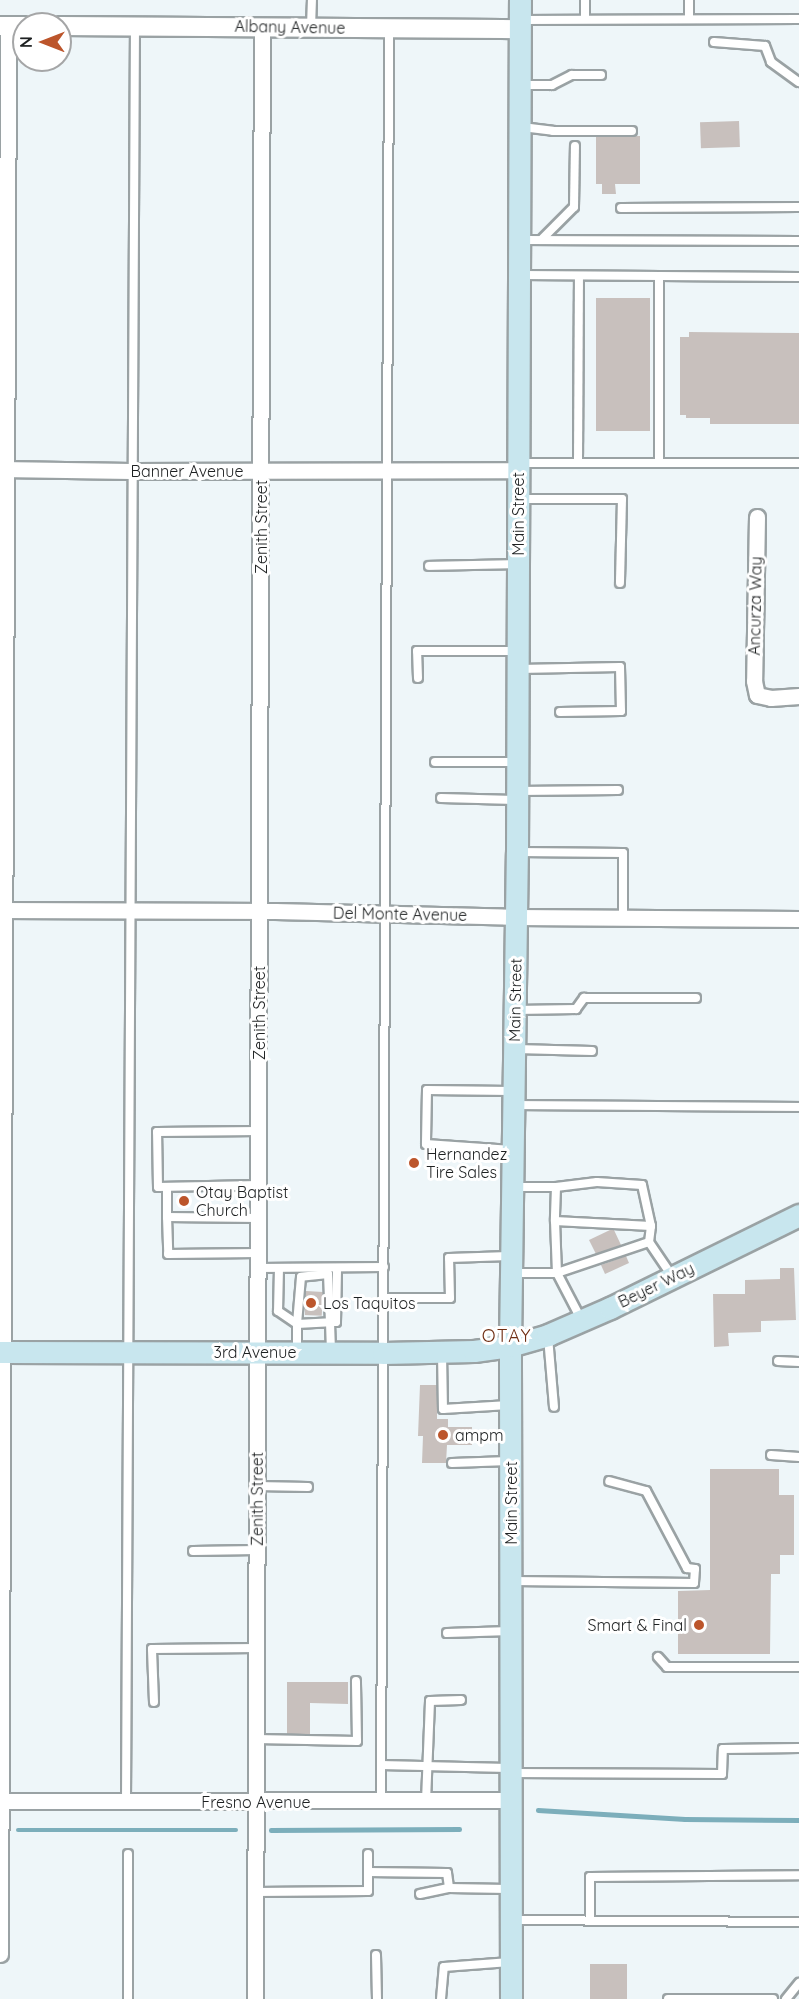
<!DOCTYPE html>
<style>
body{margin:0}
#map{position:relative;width:799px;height:1999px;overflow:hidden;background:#eef6f9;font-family:Quicksand,sans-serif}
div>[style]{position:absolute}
.stream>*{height:4.5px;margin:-2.25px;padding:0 2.25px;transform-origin:2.25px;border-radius:2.25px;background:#7caebb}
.building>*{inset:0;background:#c8c0bd;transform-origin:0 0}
.roads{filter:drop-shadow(2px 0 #9aa2a4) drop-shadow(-2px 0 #9aa2a4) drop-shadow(0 2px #9aa2a4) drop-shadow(0 -2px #9aa2a4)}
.service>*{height:8px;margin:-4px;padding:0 4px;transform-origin:4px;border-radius:4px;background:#fff}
.minor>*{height:15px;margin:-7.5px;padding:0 7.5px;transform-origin:7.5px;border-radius:7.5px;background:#fff}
.tertiary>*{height:18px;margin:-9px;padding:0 9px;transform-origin:9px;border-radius:9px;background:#fff}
.secondary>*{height:21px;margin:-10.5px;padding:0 10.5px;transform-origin:10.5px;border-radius:10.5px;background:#c8e6ee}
.dots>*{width:16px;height:16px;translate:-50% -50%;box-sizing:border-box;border:3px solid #fff;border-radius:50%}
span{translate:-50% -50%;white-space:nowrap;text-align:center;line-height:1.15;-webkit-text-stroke:6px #fff;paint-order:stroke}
.street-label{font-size:16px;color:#1e2122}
.poi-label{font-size:16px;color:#1e2122}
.left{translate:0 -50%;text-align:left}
.right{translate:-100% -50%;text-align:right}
.neighbourhood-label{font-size:18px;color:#6f2e13;letter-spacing:1.5px}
.north{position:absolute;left:12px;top:12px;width:60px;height:60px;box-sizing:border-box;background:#fff;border:2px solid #a5a6a7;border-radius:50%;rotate:270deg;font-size:16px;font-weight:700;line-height:24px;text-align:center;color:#1e2122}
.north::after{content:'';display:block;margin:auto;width:21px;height:27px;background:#bc552b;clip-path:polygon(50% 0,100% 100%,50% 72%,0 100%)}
</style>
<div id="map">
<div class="stream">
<i style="left:538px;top:1810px;width:147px;rotate:3.5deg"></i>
<i style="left:685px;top:1819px;width:114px;rotate:0.5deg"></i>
<i style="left:18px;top:1830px;width:218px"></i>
<i style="left:271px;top:1830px;width:188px;rotate:-0.3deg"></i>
</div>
<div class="building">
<i style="left:739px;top:121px;width:26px;height:39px;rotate:88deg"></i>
<i style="clip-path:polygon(640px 136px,640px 184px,615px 184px,616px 194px,602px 194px,602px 184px,596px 184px,596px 137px)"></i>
<i style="left:596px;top:298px;width:54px;height:133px"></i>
<i style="clip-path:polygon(689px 332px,799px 333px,799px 424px,710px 424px,710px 418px,686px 418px,686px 415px,680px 415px,680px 337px,689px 337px)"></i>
<i style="clip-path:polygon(610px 1230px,614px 1230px,621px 1245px,596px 1254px,589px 1240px)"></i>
<i style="clip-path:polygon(626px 1256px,629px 1263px,605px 1274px,601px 1265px)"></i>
<i style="clip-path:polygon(780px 1268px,794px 1268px,796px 1320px,761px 1321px,761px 1332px,728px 1333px,729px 1346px,714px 1347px,713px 1294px,745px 1294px,745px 1280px,780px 1279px)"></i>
<i style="left:306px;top:1291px;width:17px;height:24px;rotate:3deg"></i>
<i style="clip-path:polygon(420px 1385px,437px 1385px,437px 1419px,448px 1419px,448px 1427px,472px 1427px,472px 1445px,447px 1445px,446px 1463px,422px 1463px,423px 1436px,418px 1436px)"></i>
<i style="clip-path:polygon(710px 1469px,779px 1469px,779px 1495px,794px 1495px,794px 1555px,780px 1555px,780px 1574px,771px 1574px,770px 1654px,678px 1654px,678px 1591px,710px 1590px)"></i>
<i style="clip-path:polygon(287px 1682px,348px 1682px,348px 1704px,310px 1703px,310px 1734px,287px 1734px)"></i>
<i style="left:590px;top:1964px;width:37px;height:35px"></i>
</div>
<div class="roads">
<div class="service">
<i style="left:585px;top:0;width:19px;rotate:90deg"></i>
<i style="left:689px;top:0;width:19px;rotate:90deg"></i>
<i style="left:522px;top:20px;width:277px;rotate:-0.2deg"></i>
<i style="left:311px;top:27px;width:27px;rotate:-88deg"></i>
<i style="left:714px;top:42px;width:51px;rotate:4.5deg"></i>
<i style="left:765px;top:46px;width:17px;rotate:69deg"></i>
<i style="left:771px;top:62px;width:34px;rotate:36deg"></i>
<i style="left:521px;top:85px;width:31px"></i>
<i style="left:552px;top:85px;width:22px;rotate:-27deg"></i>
<i style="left:572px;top:75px;width:29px"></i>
<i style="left:522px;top:127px;width:31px;rotate:7deg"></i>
<i style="left:553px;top:131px;width:79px"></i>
<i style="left:621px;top:208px;width:178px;rotate:-0.3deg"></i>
<i style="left:542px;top:239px;width:45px;rotate:-45deg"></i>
<i style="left:574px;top:207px;width:61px;rotate:-89.1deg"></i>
<i style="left:522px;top:240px;width:277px;rotate:0.2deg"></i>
<i style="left:522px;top:275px;width:277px;rotate:0.4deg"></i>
<i style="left:520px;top:463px;width:279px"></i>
<i style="left:578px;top:463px;width:187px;rotate:-89.7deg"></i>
<i style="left:659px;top:463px;width:187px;rotate:-90deg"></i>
<i style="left:520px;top:499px;width:102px"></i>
<i style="left:622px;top:499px;width:84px;rotate:91.4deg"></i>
<i style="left:429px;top:566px;width:88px;rotate:-1.3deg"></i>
<i style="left:519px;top:669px;width:101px;rotate:-1.1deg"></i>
<i style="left:620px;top:667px;width:44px;rotate:88.7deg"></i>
<i style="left:621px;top:711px;width:61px;rotate:179.1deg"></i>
<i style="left:418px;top:678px;width:27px;rotate:-92deg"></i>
<i style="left:417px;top:651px;width:99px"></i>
<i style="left:435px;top:762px;width:81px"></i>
<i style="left:518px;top:791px;width:100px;rotate:-0.6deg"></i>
<i style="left:441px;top:798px;width:74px;rotate:1.5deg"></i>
<i style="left:519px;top:852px;width:104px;rotate:0.6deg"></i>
<i style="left:623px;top:853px;width:65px;rotate:90deg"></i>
<i style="left:516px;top:1010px;width:60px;rotate:-1deg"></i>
<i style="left:576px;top:1009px;width:14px;rotate:-54deg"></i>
<i style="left:584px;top:998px;width:112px"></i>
<i style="left:516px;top:1049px;width:76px;rotate:1.5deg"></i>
<i style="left:511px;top:1091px;width:84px;rotate:-179.3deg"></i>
<i style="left:427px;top:1090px;width:54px;rotate:91.1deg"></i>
<i style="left:426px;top:1144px;width:86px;rotate:4deg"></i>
<i style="left:516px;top:1105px;width:283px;rotate:0.4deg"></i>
<i style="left:258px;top:1185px;width:100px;rotate:178.9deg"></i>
<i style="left:158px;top:1187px;width:55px;rotate:-91deg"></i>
<i style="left:157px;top:1132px;width:102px;rotate:-0.6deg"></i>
<i style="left:167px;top:1187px;width:30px;rotate:90deg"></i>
<i style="left:513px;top:1187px;width:43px"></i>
<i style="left:556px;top:1187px;width:34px;rotate:92deg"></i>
<i style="left:555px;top:1221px;width:96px;rotate:3deg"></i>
<i style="left:651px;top:1226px;width:16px;rotate:97deg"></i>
<i style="left:649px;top:1242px;width:41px;rotate:55.9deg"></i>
<i style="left:556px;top:1187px;width:41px;rotate:-7deg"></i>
<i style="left:597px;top:1182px;width:45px;rotate:3.8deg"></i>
<i style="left:642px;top:1185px;width:42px;rotate:77.6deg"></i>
<i style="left:258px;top:1218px;width:91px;rotate:-179.4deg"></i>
<i style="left:167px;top:1217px;width:37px;rotate:88deg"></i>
<i style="left:168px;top:1254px;width:90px;rotate:-0.6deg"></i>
<i style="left:555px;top:1221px;width:52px;rotate:87.8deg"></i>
<i style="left:557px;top:1273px;width:52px;rotate:62.4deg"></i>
<i style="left:258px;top:1268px;width:126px;rotate:-0.5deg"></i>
<i style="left:279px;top:1268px;width:43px;rotate:91.3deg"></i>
<i style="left:278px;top:1311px;width:23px;rotate:34deg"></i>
<i style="left:297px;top:1324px;width:28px;rotate:90deg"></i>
<i style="left:511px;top:1273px;width:46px"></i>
<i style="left:557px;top:1273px;width:97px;rotate:-18.6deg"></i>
<i style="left:383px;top:1298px;width:67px"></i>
<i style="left:450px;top:1298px;width:40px;rotate:-91.4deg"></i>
<i style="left:449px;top:1258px;width:60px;rotate:-1.9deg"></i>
<i style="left:548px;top:1337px;width:70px;rotate:85.1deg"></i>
<i style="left:331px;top:1351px;width:29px;rotate:-92deg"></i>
<i style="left:330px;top:1322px;width:48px;rotate:-92.4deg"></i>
<i style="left:328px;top:1274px;width:27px;rotate:174deg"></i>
<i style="left:301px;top:1277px;width:47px;rotate:94.9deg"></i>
<i style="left:297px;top:1324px;width:33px;rotate:-3deg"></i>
<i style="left:330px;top:1322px;width:6px"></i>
<i style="left:336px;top:1322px;width:54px;rotate:-88.9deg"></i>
<i style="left:442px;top:1353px;width:56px;rotate:89deg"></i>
<i style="left:443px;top:1409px;width:66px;rotate:-3.5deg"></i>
<i style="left:778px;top:1361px;width:21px;rotate:3deg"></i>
<i style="left:771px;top:1455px;width:28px;rotate:4deg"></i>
<i style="left:452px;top:1463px;width:57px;rotate:-2deg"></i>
<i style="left:257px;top:1486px;width:51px;rotate:1.1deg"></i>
<i style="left:193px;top:1551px;width:64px;rotate:-0.9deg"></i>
<i style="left:513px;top:1581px;width:181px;rotate:0.6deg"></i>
<i style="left:694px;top:1583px;width:14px;rotate:-86deg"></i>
<i style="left:695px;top:1569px;width:8px;rotate:-173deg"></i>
<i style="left:687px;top:1568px;width:87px;rotate:-118deg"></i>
<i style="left:646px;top:1491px;width:38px;rotate:-165deg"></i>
<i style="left:447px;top:1633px;width:63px;rotate:-1.8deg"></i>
<i style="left:658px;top:1657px;width:13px;rotate:48deg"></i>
<i style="left:667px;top:1667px;width:132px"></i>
<i style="left:154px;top:1702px;width:53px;rotate:-92.2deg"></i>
<i style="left:152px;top:1649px;width:105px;rotate:-0.5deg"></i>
<i style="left:256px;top:1739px;width:101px;rotate:1.1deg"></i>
<i style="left:357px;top:1741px;width:60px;rotate:-91deg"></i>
<i style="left:381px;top:1765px;width:127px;rotate:1.4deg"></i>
<i style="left:512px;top:1773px;width:210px;rotate:0.3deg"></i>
<i style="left:722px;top:1774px;width:25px;rotate:-88deg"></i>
<i style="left:723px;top:1749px;width:76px;rotate:-0.8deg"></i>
<i style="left:126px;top:1801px;width:1773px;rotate:-89.71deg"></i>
<i style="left:381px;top:1801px;width:1772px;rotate:-89.74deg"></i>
<i style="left:426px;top:1801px;width:100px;rotate:-87.7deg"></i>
<i style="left:430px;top:1701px;width:31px;rotate:-2deg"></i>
<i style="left:368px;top:1872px;width:79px;rotate:0.7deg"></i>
<i style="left:447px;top:1873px;width:15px;rotate:82deg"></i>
<i style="left:256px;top:1892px;width:112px;rotate:-0.5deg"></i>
<i style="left:368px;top:1891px;width:37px;rotate:-90deg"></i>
<i style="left:420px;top:1894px;width:30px;rotate:-12deg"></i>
<i style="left:449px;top:1888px;width:59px;rotate:1deg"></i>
<i style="left:513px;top:1920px;width:286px;rotate:0.4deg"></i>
<i style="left:590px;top:1921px;width:44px;rotate:-90deg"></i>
<i style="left:590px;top:1877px;width:209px;rotate:-0.5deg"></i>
<i style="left:376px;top:1955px;width:44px;rotate:88.7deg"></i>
<i style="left:128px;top:1999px;width:145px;rotate:-90deg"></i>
<i style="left:441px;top:1999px;width:32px;rotate:-85deg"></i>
<i style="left:444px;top:1967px;width:66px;rotate:-4.3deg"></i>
<i style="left:668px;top:1999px;width:105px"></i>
<i style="left:786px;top:1999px;width:21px;rotate:-51deg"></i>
</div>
<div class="minor">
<i style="left:0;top:469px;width:131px;rotate:0.9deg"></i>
<i style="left:131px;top:471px;width:388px;rotate:-0.1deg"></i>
<i style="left:757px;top:517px;width:164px;rotate:91deg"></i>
<i style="left:754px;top:681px;width:14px;rotate:78deg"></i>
<i style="left:757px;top:695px;width:14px;rotate:12deg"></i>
<i style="left:771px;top:698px;width:28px;rotate:-4deg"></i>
<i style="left:0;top:910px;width:275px;rotate:0.2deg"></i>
<i style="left:275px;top:911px;width:241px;rotate:1.4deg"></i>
<i style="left:516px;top:917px;width:283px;rotate:0.4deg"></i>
<i style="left:0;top:1801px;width:512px;rotate:-0.11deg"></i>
<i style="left:0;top:1954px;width:1928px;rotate:-89.76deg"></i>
<i style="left:255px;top:1999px;width:1972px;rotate:-89.8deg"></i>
</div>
<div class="tertiary">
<i style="left:0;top:26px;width:24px"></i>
<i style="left:60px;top:26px;width:460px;rotate:0.4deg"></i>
</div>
<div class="secondary">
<i style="left:0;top:1352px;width:383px;rotate:0.1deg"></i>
<i style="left:383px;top:1353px;width:91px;rotate:-1.3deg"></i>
<i style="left:474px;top:1351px;width:36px;rotate:-8deg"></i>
<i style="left:510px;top:1346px;width:40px;rotate:-16deg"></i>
<i style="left:548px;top:1335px;width:68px;rotate:-23.5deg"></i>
<i style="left:610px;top:1308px;width:211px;rotate:-26.2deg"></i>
<i style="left:511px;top:1999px;width:653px;rotate:-90.09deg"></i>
<i style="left:510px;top:1346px;width:494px;rotate:-89.2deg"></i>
<i style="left:517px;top:852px;width:852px;rotate:-89.8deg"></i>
</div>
</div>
<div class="dots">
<i style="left:414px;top:1163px;background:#bc552b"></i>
<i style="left:184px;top:1201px;background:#bc552b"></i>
<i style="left:311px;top:1303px;background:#bc552b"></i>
<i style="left:443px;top:1435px;background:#bc552b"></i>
<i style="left:699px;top:1625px;background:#bc552b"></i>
</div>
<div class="street-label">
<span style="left:290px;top:27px;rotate:1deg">Albany Avenue</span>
<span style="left:187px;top:471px">Banner Avenue</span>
<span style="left:518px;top:514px;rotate:-90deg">Main Street</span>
<span style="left:261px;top:527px;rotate:-90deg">Zenith Street</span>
<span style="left:755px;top:606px;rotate:-89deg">Ancurza Way</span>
<span style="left:400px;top:914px;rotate:1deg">Del Monte Avenue</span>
<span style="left:515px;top:1000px;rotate:-89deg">Main Street</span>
<span style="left:259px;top:1013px;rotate:-90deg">Zenith Street</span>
<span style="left:656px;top:1285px;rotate:-26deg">Beyer Way</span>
<span style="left:255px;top:1352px">3rd Avenue</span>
<span style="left:257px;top:1499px;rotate:-90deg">Zenith Street</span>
<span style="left:511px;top:1503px;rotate:-90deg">Main Street</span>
<span style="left:256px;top:1802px">Fresno Avenue</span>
</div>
<div class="poi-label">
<span class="left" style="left:426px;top:1163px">Hernandez<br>Tire Sales</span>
<span class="left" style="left:196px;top:1201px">Otay Baptist<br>Church</span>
<span class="left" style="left:323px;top:1303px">Los Taquitos</span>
<span class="left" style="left:455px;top:1435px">ampm</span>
<span class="right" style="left:687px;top:1625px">Smart &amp; Final</span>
</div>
<div class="neighbourhood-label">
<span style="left:507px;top:1336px">OTAY</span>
</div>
<div class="north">N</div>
</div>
